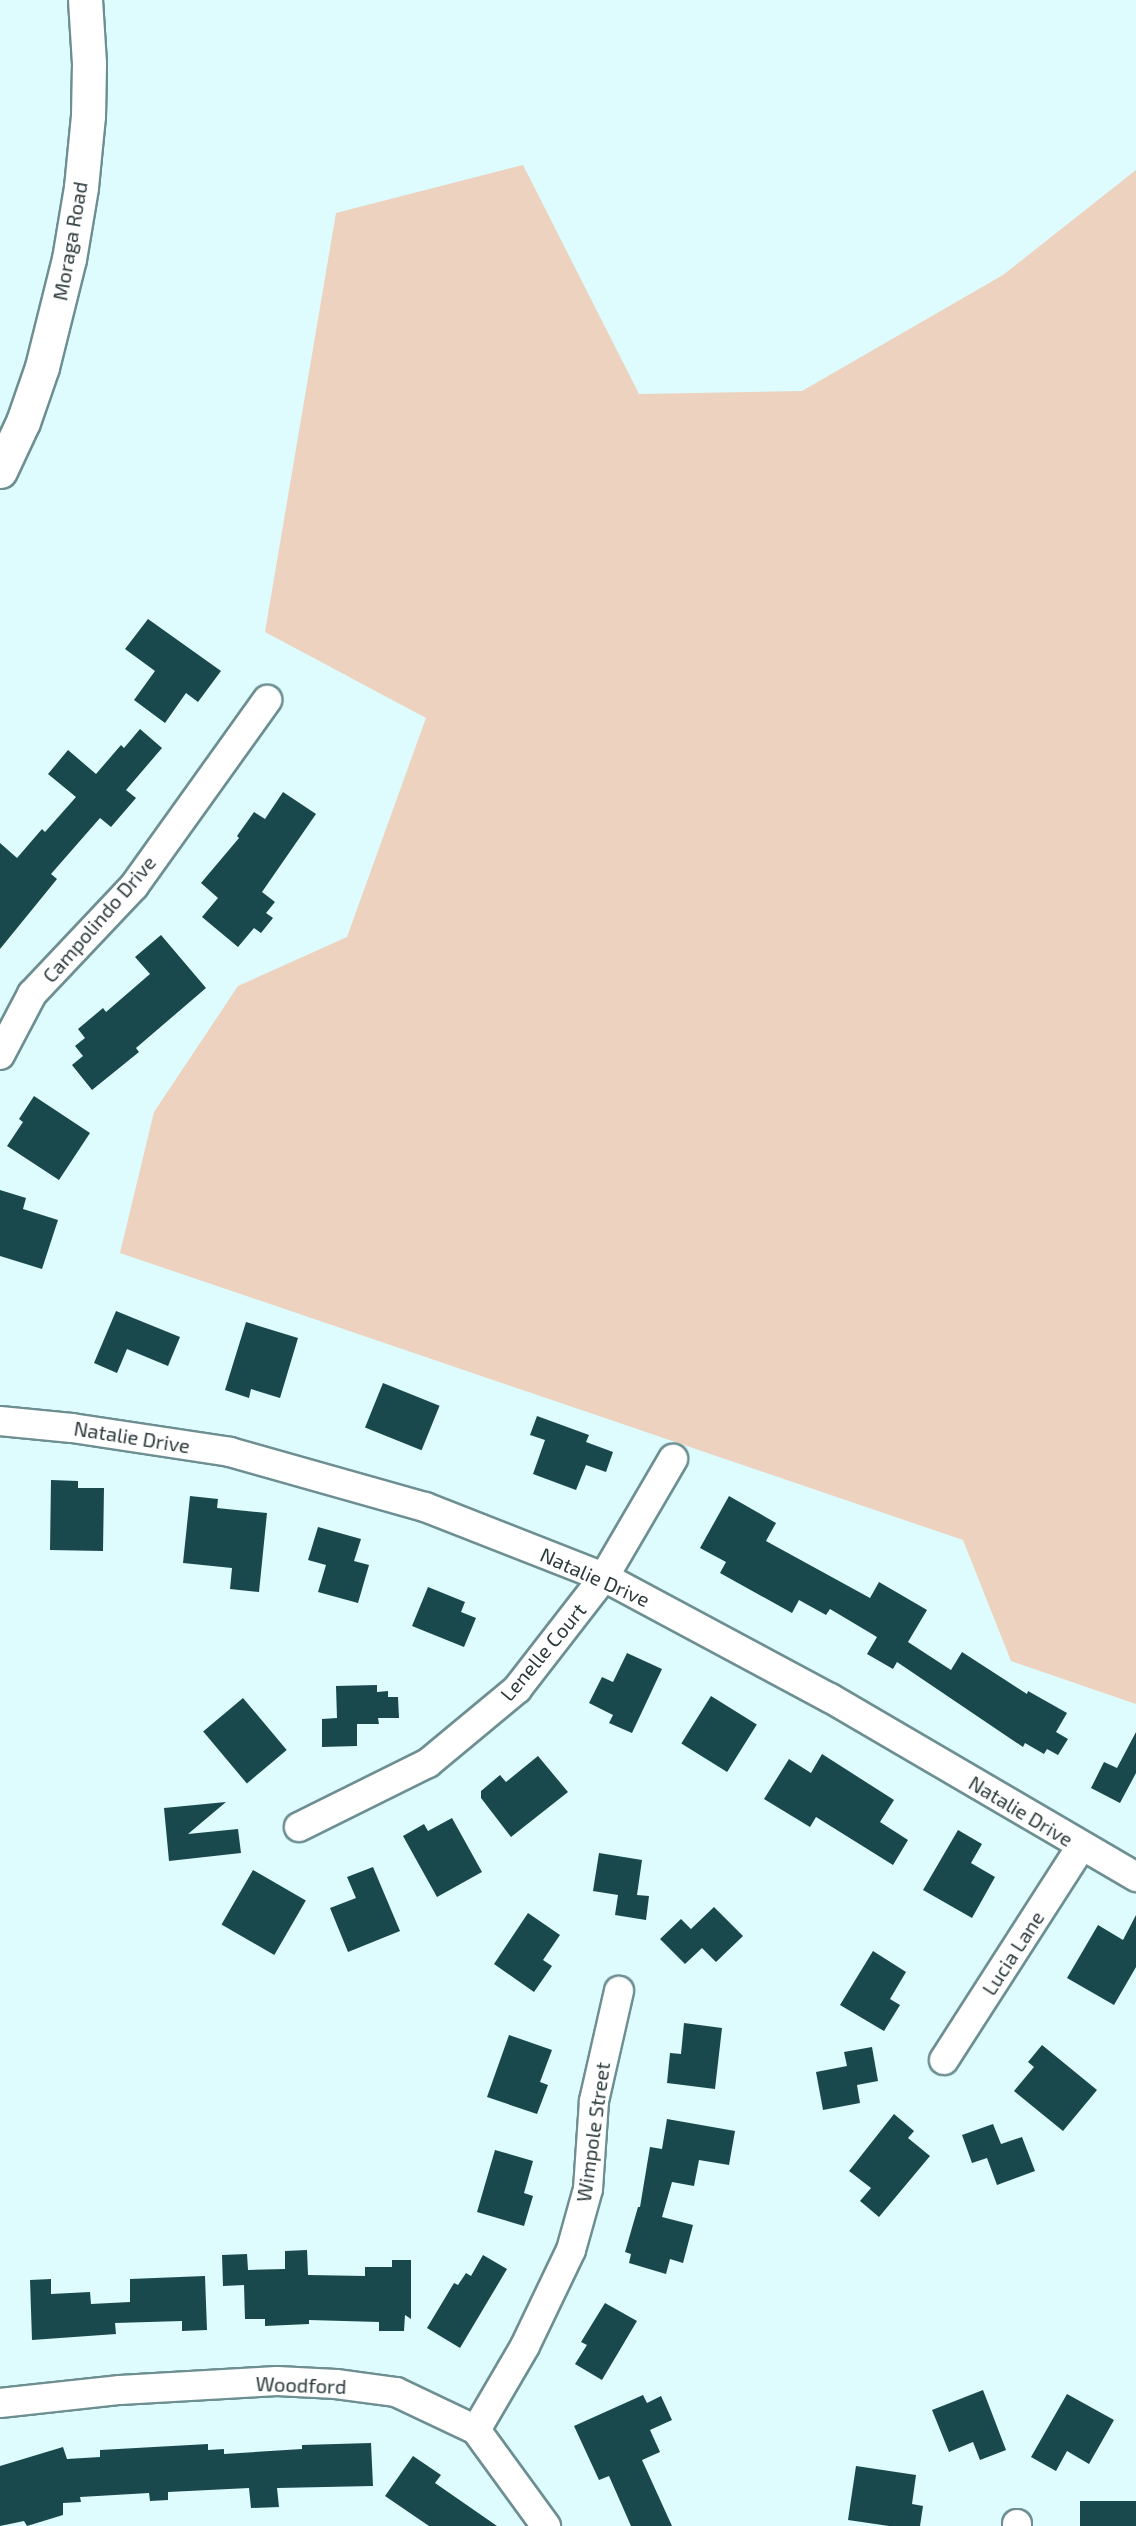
<!DOCTYPE html>
<style>
body{margin:0}
#map{position:relative;width:1136px;height:2526px;overflow:hidden;background:#defbfd;font-family:"Exo 2",sans-serif}
div>[style]{position:absolute}
.green>*{inset:0;background:#ecd2bf}
.building>*{inset:0;background:#19494d;transform-origin:0 0}
.roads{filter:drop-shadow(2px 0 #6e8f92) drop-shadow(-2px 0 #6e8f92) drop-shadow(0 2px #6e8f92) drop-shadow(0 -2px #6e8f92)}
.minor>*{height:28px;margin:-14px;padding:0 14px;transform-origin:14px;border-radius:14px;background:#fff}
.secondary>*{height:33px;margin:-16.5px;padding:0 16.5px;transform-origin:16.5px;border-radius:16.5px;background:#fff}
span{translate:-50% -50%;white-space:nowrap;text-align:center;line-height:1.15;-webkit-text-stroke:6px #fff;paint-order:stroke}
.street-label{font-size:20px;color:#2c3a3b}
</style>
<div id="map">
<div class="green">
<i style="clip-path:polygon(523px 165px,639px 394px,802px 391px,1003px 275px,1136px 170px,1136px 1704px,1011px 1661px,963px 1540px,120px 1253px,154px 1112px,238px 986px,347px 937px,426px 718px,265px 632px,336px 213px)"></i>
</div>
<div class="building">
<i style="clip-path:polygon(148px 619px,221px 671px,198px 702px,186px 693px,165px 723px,134px 700px,155px 671px,125px 649px)"></i>
<i style="clip-path:polygon(140px 729px,162px 748px,126px 790px,136px 798px,111px 827px,100px 818px,51px 874px,57px 879px,0 949px,0 843px,17px 858px,42px 829px,45px 832px,76px 797px,48px 774px,68px 750px,96px 774px,121px 745px,124px 748px)"></i>
<i style="clip-path:polygon(283px 792px,316px 814px,262px 892px,275px 902px,266px 913px,273px 918px,261px 933px,254px 928px,238px 947px,202px 917px,218px 898px,201px 883px,239px 838px,237px 836px,254px 812px,265px 819px)"></i>
<i style="clip-path:polygon(161px 935px,206px 988px,136px 1048px,139px 1052px,92px 1090px,72px 1065px,83px 1056px,75px 1046px,85px 1038px,78px 1029px,103px 1008px,106px 1012px,150px 974px,135px 957px)"></i>
<i style="clip-path:polygon(34px 1096px,90px 1133px,59px 1180px,7px 1146px,23px 1122px,19px 1119px)"></i>
<i style="clip-path:polygon(0 1190px,26px 1198px,23px 1209px,58px 1220px,42px 1269px,0 1256px)"></i>
<i style="clip-path:polygon(116px 1311px,180px 1337px,168px 1366px,127px 1349px,117px 1373px,94px 1363px)"></i>
<i style="clip-path:polygon(246px 1322px,298px 1338px,280px 1398px,251px 1389px,249px 1398px,225px 1390px)"></i>
<i style="left:383px;top:1383px;width:61px;height:48px;rotate:22deg"></i>
<i style="clip-path:polygon(537px 1416px,589px 1435px,586px 1442px,613px 1452px,606px 1472px,586px 1465px,576px 1490px,533px 1474px,545px 1440px,530px 1435px)"></i>
<i style="clip-path:polygon(51px 1480px,78px 1481px,78px 1488px,104px 1488px,103px 1551px,50px 1550px)"></i>
<i style="clip-path:polygon(190px 1496px,218px 1499px,217px 1508px,267px 1513px,259px 1592px,230px 1589px,232px 1568px,183px 1563px)"></i>
<i style="clip-path:polygon(729px 1496px,776px 1523px,766px 1541px,870px 1598px,879px 1582px,927px 1610px,908px 1642px,951px 1670px,962px 1652px,1027px 1694px,1028px 1691px,1067px 1713px,1056px 1732px,1068px 1739px,1058px 1755px,1047px 1749px,1044px 1754px,1025px 1743px,1023px 1747px,897px 1662px,893px 1669px,867px 1654px,877px 1637px,830px 1609px,826px 1615px,799px 1600px,792px 1613px,720px 1573px,726px 1562px,700px 1548px)"></i>
<i style="clip-path:polygon(318px 1527px,361px 1539px,354px 1561px,369px 1565px,358px 1603px,318px 1592px,326px 1565px,308px 1560px)"></i>
<i style="clip-path:polygon(428px 1587px,465px 1602px,461px 1612px,476px 1618px,464px 1647px,412px 1626px)"></i>
<i style="clip-path:polygon(627px 1653px,662px 1669px,632px 1733px,609px 1723px,613px 1715px,589px 1703px,602px 1677px,613px 1682px)"></i>
<i style="clip-path:polygon(377px 1685px,377px 1692px,388px 1691px,388px 1697px,398px 1697px,399px 1718px,378px 1718px,379px 1724px,357px 1724px,357px 1746px,322px 1747px,322px 1719px,337px 1718px,336px 1686px)"></i>
<i style="left:711px;top:1696px;width:54px;height:56px;rotate:32deg"></i>
<i style="left:243px;top:1698px;width:68px;height:52px;rotate:50deg"></i>
<i style="clip-path:polygon(1136px 1732px,1136px 1773px,1120px 1803px,1091px 1788px,1104px 1762px,1117px 1768px)"></i>
<i style="clip-path:polygon(822px 1754px,894px 1800px,880px 1822px,908px 1840px,893px 1865px,816px 1817px,810px 1827px,764px 1799px,789px 1759px,811px 1773px)"></i>
<i style="clip-path:polygon(538px 1756px,568px 1792px,511px 1837px,481px 1798px,481px 1791px,500px 1775px,506px 1782px)"></i>
<i style="clip-path:polygon(226px 1802px,188px 1834px,238px 1829px,241px 1853px,169px 1861px,164px 1808px)"></i>
<i style="clip-path:polygon(452px 1818px,482px 1872px,437px 1897px,403px 1836px,424px 1824px,428px 1831px)"></i>
<i style="clip-path:polygon(958px 1830px,982px 1844px,971px 1863px,995px 1877px,972px 1918px,923px 1890px)"></i>
<i style="clip-path:polygon(599px 1853px,642px 1860px,637px 1895px,649px 1896px,646px 1920px,615px 1915px,618px 1895px,593px 1891px)"></i>
<i style="clip-path:polygon(373px 1867px,400px 1931px,348px 1952px,330px 1908px,356px 1898px,347px 1877px)"></i>
<i style="left:253px;top:1870px;width:61px;height:63px;rotate:30deg"></i>
<i style="clip-path:polygon(714px 1907px,743px 1936px,716px 1962px,702px 1948px,685px 1964px,660px 1939px,681px 1919px,691px 1929px)"></i>
<i style="clip-path:polygon(528px 1913px,560px 1935px,543px 1960px,552px 1966px,534px 1992px,494px 1964px)"></i>
<i style="clip-path:polygon(1136px 1915px,1136px 1967px,1114px 2005px,1067px 1978px,1098px 1925px,1123px 1940px)"></i>
<i style="clip-path:polygon(873px 1951px,906px 1972px,890px 1999px,900px 2005px,884px 2031px,840px 2005px)"></i>
<i style="clip-path:polygon(684px 2023px,722px 2028px,715px 2089px,667px 2083px,670px 2053px,681px 2054px)"></i>
<i style="clip-path:polygon(509px 2035px,552px 2050px,540px 2082px,548px 2085px,537px 2114px,487px 2097px)"></i>
<i style="clip-path:polygon(1042px 2045px,1097px 2090px,1063px 2131px,1014px 2091px,1034px 2067px,1028px 2062px)"></i>
<i style="clip-path:polygon(872px 2047px,878px 2081px,857px 2085px,860px 2103px,823px 2110px,816px 2072px,847px 2066px,844px 2052px)"></i>
<i style="clip-path:polygon(894px 2114px,914px 2131px,908px 2138px,930px 2156px,879px 2217px,860px 2201px,871px 2188px,849px 2171px)"></i>
<i style="clip-path:polygon(667px 2119px,735px 2131px,729px 2165px,699px 2160px,694px 2186px,672px 2182px,662px 2217px,693px 2225px,683px 2263px,670px 2259px,666px 2274px,629px 2263px,631px 2254px,625px 2252px,638px 2207px,640px 2207px,650px 2147px,662px 2149px)"></i>
<i style="clip-path:polygon(993px 2124px,1001px 2144px,1022px 2137px,1035px 2171px,997px 2185px,987px 2158px,972px 2163px,962px 2135px)"></i>
<i style="clip-path:polygon(495px 2150px,533px 2161px,524px 2193px,533px 2196px,524px 2226px,477px 2212px)"></i>
<i style="clip-path:polygon(307px 2250px,308px 2275px,365px 2276px,365px 2267px,392px 2267px,392px 2260px,411px 2260px,411px 2319px,405px 2315px,404px 2331px,379px 2331px,379px 2322px,309px 2320px,309px 2324px,265px 2326px,265px 2319px,245px 2319px,244px 2285px,223px 2286px,222px 2255px,247px 2254px,248px 2270px,285px 2269px,285px 2251px)"></i>
<i style="clip-path:polygon(483px 2255px,507px 2269px,460px 2348px,427px 2328px,454px 2283px,458px 2285px,466px 2273px,471px 2276px)"></i>
<i style="clip-path:polygon(205px 2276px,207px 2330px,182px 2331px,182px 2321px,115px 2323px,116px 2334px,32px 2340px,30px 2280px,51px 2279px,51px 2294px,90px 2292px,91px 2304px,130px 2302px,130px 2279px)"></i>
<i style="clip-path:polygon(605px 2303px,637px 2321px,602px 2380px,575px 2364px,587px 2345px,581px 2342px)"></i>
<i style="clip-path:polygon(983px 2390px,1006px 2450px,980px 2460px,973px 2442px,949px 2452px,932px 2410px)"></i>
<i style="clip-path:polygon(1067px 2394px,1114px 2420px,1089px 2464px,1067px 2451px,1056px 2471px,1031px 2457px)"></i>
<i style="clip-path:polygon(643px 2395px,647px 2403px,661px 2396px,672px 2420px,650px 2430px,660px 2452px,642px 2460px,672px 2526px,631px 2526px,609px 2476px,599px 2480px,574px 2426px)"></i>
<i style="clip-path:polygon(371px 2443px,373px 2486px,277px 2488px,279px 2507px,251px 2508px,249px 2488px,168px 2492px,168px 2500px,150px 2501px,149px 2493px,80px 2497px,81px 2502px,63px 2503px,63px 2515px,27px 2526px,24px 2521px,0 2526px,0 2466px,63px 2447px,67px 2459px,100px 2457px,100px 2450px,208px 2444px,208px 2450px,224px 2449px,224px 2454px,302px 2449px,302px 2445px)"></i>
<i style="clip-path:polygon(413px 2456px,441px 2475px,435px 2483px,497px 2526px,429px 2526px,385px 2496px)"></i>
<i style="clip-path:polygon(856px 2466px,916px 2475px,912px 2504px,923px 2506px,920px 2526px,889px 2526px,848px 2520px)"></i>
<i style="left:1080px;top:2501px;width:56px;height:25px"></i>
</div>
<div class="roads">
<div class="minor">
<i style="left:0;top:1055px;width:69px;rotate:-62.3deg"></i>
<i style="left:32px;top:994px;width:149px;rotate:-46.6deg"></i>
<i style="left:134px;top:886px;width:229px;rotate:-54.4deg"></i>
<i style="left:0;top:1421px;width:72px;rotate:5.6deg"></i>
<i style="left:72px;top:1428px;width:160px;rotate:8.6deg"></i>
<i style="left:230px;top:1452px;width:203px;rotate:15.8deg"></i>
<i style="left:425px;top:1507px;width:192px;rotate:21.4deg"></i>
<i style="left:604px;top:1577px;width:256px;rotate:28.2deg"></i>
<i style="left:830px;top:1698px;width:355px;rotate:30.3deg"></i>
<i style="left:299px;top:1827px;width:144px;rotate:-26.4deg"></i>
<i style="left:428px;top:1763px;width:116px;rotate:-39.7deg"></i>
<i style="left:517px;top:1689px;width:142px;rotate:-52.2deg"></i>
<i style="left:604px;top:1577px;width:137px;rotate:-59.7deg"></i>
<i style="left:944px;top:2060px;width:253px;rotate:-57.3deg"></i>
<i style="left:0;top:2403px;width:121px;rotate:-6.2deg"></i>
<i style="left:120px;top:2390px;width:157px;rotate:-3.3deg"></i>
<i style="left:277px;top:2381px;width:59px;rotate:2.9deg"></i>
<i style="left:336px;top:2384px;width:61px;rotate:7.6deg"></i>
<i style="left:396px;top:2392px;width:89px;rotate:25.4deg"></i>
<i style="left:476px;top:2430px;width:119px;rotate:53.9deg"></i>
<i style="left:476px;top:2430px;width:97px;rotate:-59.7deg"></i>
<i style="left:525px;top:2346px;width:106px;rotate:-64.4deg"></i>
<i style="left:571px;top:2250px;width:63px;rotate:-74.4deg"></i>
<i style="left:588px;top:2189px;width:88px;rotate:-86.1deg"></i>
<i style="left:594px;top:2101px;width:113px;rotate:-77.2deg"></i>
<i style="left:1017px;top:2526px;width:2px;rotate:-90deg"></i>
</div>
<div class="secondary">
<i style="left:0;top:471px;width:54px;rotate:-64.9deg"></i>
<i style="left:23px;top:422px;width:58px;rotate:-70.9deg"></i>
<i style="left:42px;top:367px;width:111px;rotate:-76deg"></i>
<i style="left:69px;top:259px;width:73px;rotate:-80.5deg"></i>
<i style="left:81px;top:187px;width:71px;rotate:-84.4deg"></i>
<i style="left:88px;top:116px;width:53px;rotate:-88.9deg"></i>
<i style="left:89px;top:63px;width:63px;rotate:-93.6deg"></i>
</div>
</div>
<div class="street-label">
<span style="left:70px;top:241px;rotate:-80deg">Moraga Road</span>
<span style="left:99px;top:919px;rotate:-49deg">Campolindo Drive</span>
<span style="left:132px;top:1437px;rotate:9deg">Natalie Drive</span>
<span style="left:595px;top:1577px;rotate:24deg">Natalie Drive</span>
<span style="left:543px;top:1652px;rotate:-50deg">Lenelle Court</span>
<span style="left:1021px;top:1811px;rotate:31deg">Natalie Drive</span>
<span style="left:1013px;top:1953px;rotate:-57deg">Lucia Lane</span>
<span style="left:593px;top:2132px;rotate:-82deg">Wimpole Street</span>
<span style="left:301px;top:2385px;rotate:2deg">Woodford</span>
</div>
</div>
